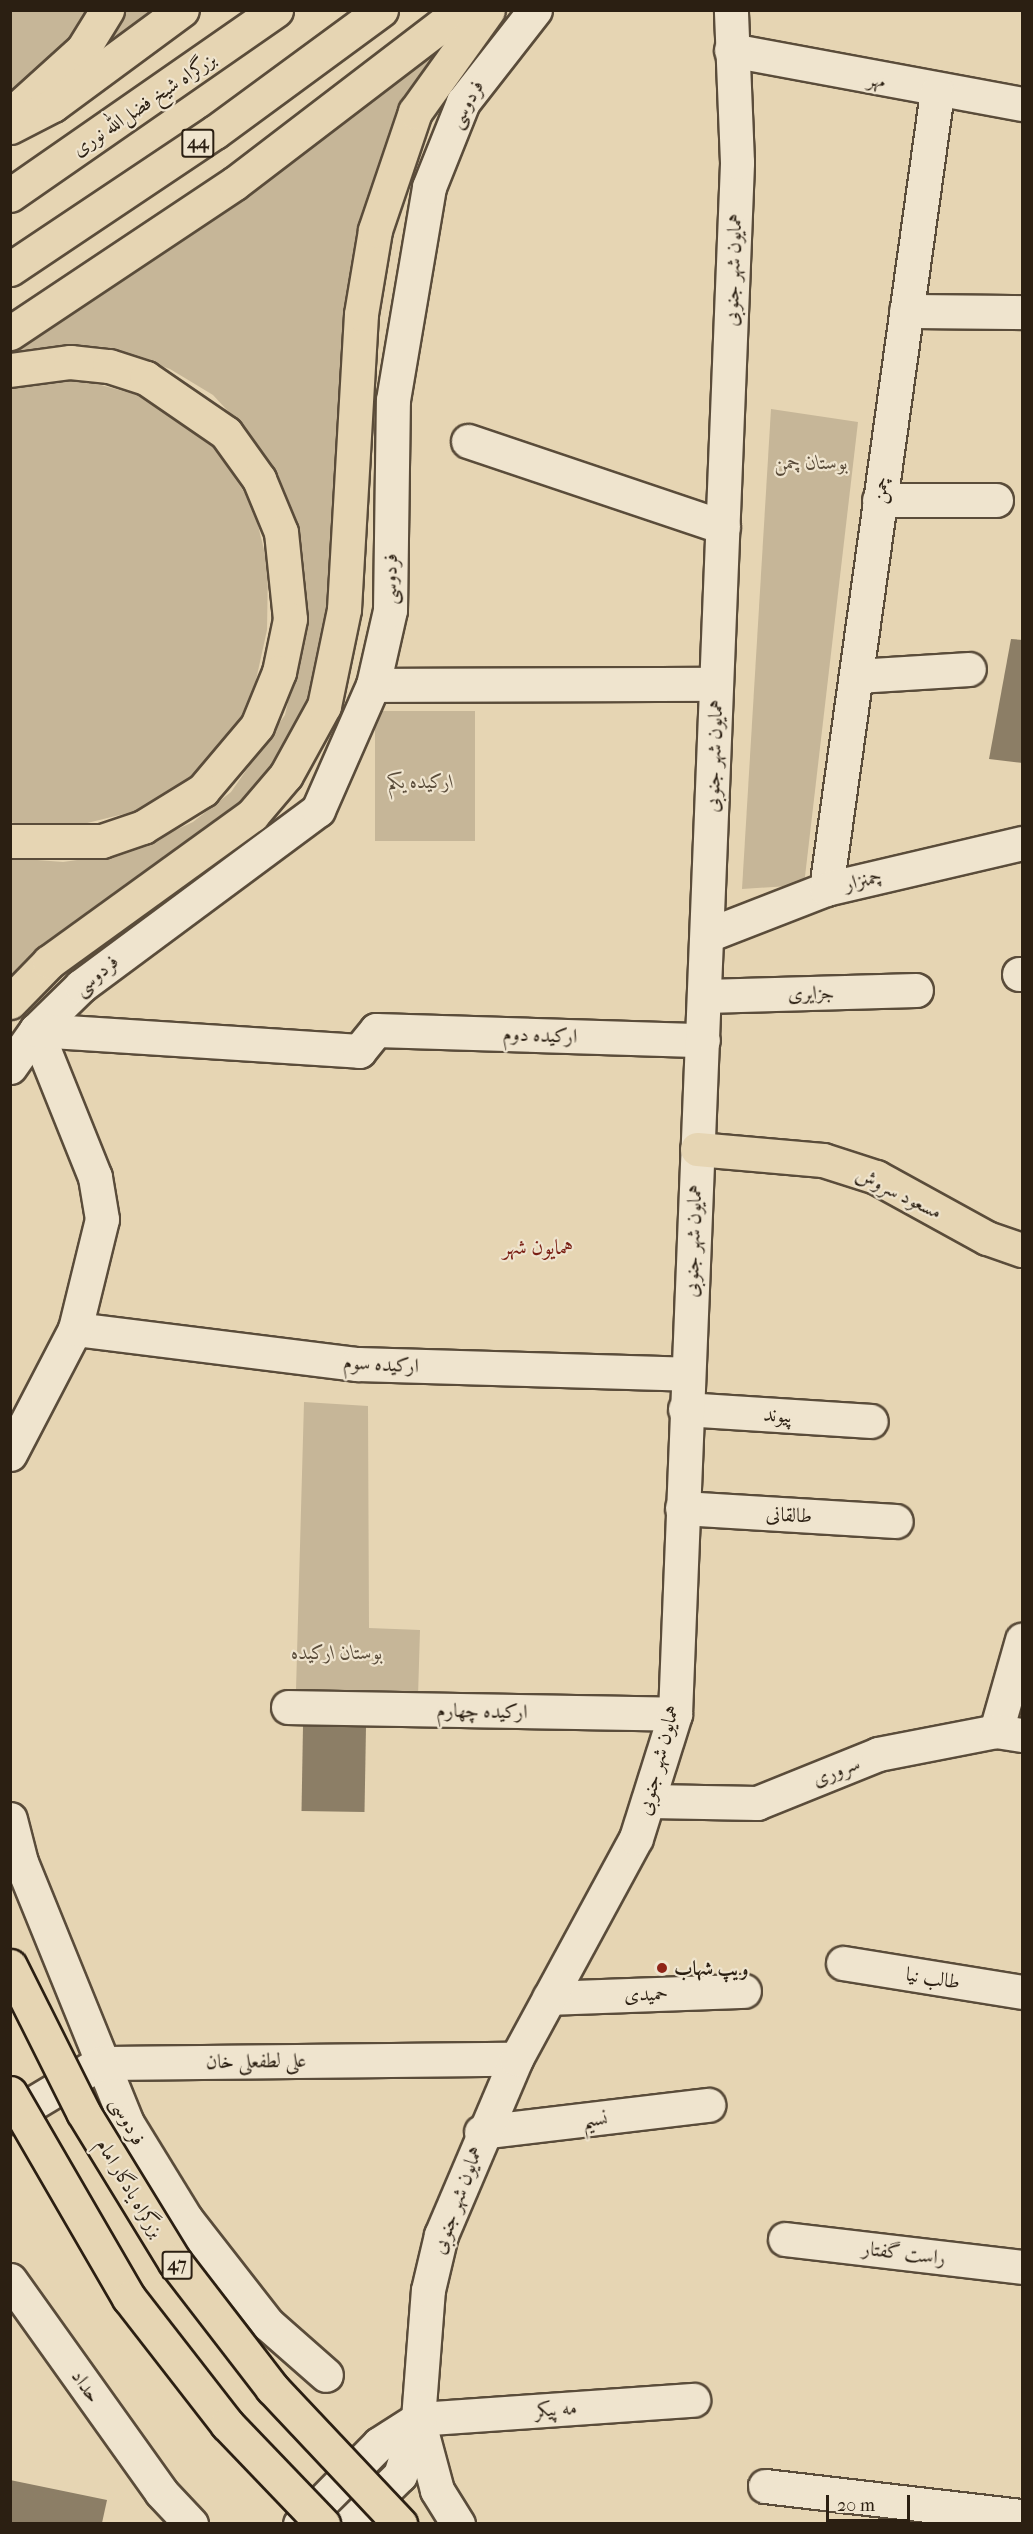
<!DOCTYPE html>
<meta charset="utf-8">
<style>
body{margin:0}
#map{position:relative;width:1033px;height:2534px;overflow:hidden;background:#e6d5b3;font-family:"IM FELL French Canon",Amiri,serif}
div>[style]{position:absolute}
.green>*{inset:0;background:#c6b698;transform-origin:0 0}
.building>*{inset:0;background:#8c7e66;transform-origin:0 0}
.roads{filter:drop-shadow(2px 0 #5a4c3a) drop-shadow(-2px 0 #5a4c3a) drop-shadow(0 2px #5a4c3a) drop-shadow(0 -2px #5a4c3a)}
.minor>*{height:33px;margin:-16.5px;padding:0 16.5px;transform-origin:16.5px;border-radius:16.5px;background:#efe4ce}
.major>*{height:33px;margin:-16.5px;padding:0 16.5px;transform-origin:16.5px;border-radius:16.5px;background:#e6d5b3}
.highway>*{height:33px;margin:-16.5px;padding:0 16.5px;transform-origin:16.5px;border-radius:16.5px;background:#e6d5b3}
.bridges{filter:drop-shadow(2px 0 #2b1f12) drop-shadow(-2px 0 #2b1f12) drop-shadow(0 2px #2b1f12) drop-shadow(0 -2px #2b1f12)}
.highway-bridge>*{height:33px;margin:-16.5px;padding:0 16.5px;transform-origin:16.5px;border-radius:16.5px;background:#e6d5b3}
.dots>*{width:16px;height:16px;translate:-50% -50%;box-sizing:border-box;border:3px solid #efe4ce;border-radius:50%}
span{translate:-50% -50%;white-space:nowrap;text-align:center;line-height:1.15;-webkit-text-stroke:4.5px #efe4ce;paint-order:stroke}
.shield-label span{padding:2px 4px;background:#efe4ce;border:2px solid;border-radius:4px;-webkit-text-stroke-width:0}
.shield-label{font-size:18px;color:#2b1f12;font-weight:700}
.street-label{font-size:20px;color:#2b1f12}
.park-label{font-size:20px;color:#5a4c3a;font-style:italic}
.poi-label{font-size:20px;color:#2b1f12;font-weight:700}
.left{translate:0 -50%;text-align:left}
.neighbourhood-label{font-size:21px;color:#7a1f14}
.frame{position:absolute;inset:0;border:12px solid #2b1f12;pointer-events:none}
.scale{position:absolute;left:826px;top:2495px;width:84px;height:27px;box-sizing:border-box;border:3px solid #2b1f12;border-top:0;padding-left:8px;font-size:18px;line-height:21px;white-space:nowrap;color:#2b1f12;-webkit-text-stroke:4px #efe4ce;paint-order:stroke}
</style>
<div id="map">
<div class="green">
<i style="clip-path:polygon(11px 11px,91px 11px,62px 54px,11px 101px)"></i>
<i style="clip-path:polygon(121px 11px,166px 11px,86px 61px)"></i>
<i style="clip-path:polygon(471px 11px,393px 129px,369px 204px,335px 591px,308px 709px,259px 789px,11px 981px,11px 858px,63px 862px,126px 853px,193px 822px,231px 792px,285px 715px,307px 620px,300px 531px,283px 487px,251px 436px,213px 395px,170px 369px,104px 347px,74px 345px,11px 358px,11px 345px)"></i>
<i style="clip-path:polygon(72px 377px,148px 398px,213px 446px,253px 505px,268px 566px,267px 630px,254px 689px,237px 725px,210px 760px,174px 790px,132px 812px,75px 826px,24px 826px,11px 822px,10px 384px)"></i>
<i style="clip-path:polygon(771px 409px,858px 422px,804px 885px,742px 889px)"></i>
<i style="left:375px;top:711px;width:100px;height:130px"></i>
<i style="clip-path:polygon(304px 1402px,368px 1406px,369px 1628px,420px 1630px,418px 1697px,296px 1690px)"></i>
</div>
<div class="building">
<i style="clip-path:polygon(1011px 639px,1023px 640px,1023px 763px,989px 759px)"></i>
<i style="left:303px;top:1726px;width:63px;height:85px;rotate:1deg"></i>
<i style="clip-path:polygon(10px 2480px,107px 2500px,102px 2523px,10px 2523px)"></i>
</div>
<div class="roads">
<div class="minor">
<i style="left:731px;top:50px;width:296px;rotate:10.5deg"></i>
<i style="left:906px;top:311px;width:114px;rotate:0.5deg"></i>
<i style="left:468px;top:441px;width:269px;rotate:18.6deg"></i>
<i style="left:879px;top:500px;width:117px"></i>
<i style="left:857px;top:676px;width:112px;rotate:-3.6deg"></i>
<i style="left:373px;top:685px;width:343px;rotate:-0.2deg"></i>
<i style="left:826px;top:889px;width:805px;rotate:-82.07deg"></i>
<i style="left:708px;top:935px;width:127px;rotate:-21.3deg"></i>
<i style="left:826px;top:889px;width:201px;rotate:-13.2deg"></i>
<i style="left:1019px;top:974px;width:3px"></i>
<i style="left:705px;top:996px;width:211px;rotate:-1.6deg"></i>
<i style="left:10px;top:1067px;width:45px;rotate:-54.9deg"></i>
<i style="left:36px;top:1030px;width:63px;rotate:-44.4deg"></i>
<i style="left:81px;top:986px;width:295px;rotate:-36.6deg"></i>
<i style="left:318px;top:810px;width:137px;rotate:-66.3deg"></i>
<i style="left:373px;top:685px;width:77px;rotate:-77.2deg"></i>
<i style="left:390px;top:610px;width:210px;rotate:-89.2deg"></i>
<i style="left:393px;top:400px;width:216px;rotate:-80.4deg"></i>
<i style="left:429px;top:187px;width:92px;rotate:-68.2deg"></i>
<i style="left:463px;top:102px;width:117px;rotate:-52deg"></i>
<i style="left:75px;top:1329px;width:284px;rotate:7.1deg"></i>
<i style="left:357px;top:1364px;width:331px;rotate:1.7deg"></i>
<i style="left:685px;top:1409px;width:186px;rotate:3.7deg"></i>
<i style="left:10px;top:1454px;width:141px;rotate:-62.5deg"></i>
<i style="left:75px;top:1329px;width:113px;rotate:-76.2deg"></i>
<i style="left:102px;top:1219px;width:43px;rotate:-99.5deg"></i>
<i style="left:95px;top:1177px;width:158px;rotate:-111.9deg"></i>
<i style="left:36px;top:1030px;width:324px;rotate:3.7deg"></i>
<i style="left:359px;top:1051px;width:27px;rotate:-51deg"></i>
<i style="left:376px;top:1030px;width:327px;rotate:1.8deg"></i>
<i style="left:682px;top:1508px;width:214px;rotate:3.5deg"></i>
<i style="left:288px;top:1707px;width:387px;rotate:1deg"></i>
<i style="left:996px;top:1731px;width:95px;rotate:-74.1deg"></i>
<i style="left:650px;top:1801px;width:107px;rotate:1.1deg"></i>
<i style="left:757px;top:1803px;width:131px;rotate:-22deg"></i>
<i style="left:878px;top:1754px;width:120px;rotate:-11deg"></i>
<i style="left:996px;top:1731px;width:26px;rotate:9deg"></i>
<i style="left:10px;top:1819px;width:44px;rotate:75.7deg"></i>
<i style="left:21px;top:1862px;width:282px;rotate:67.9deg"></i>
<i style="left:127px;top:2123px;width:113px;rotate:58.4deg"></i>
<i style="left:186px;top:2219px;width:133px;rotate:52deg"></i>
<i style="left:268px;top:2324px;width:77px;rotate:41.3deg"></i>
<i style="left:843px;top:1963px;width:181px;rotate:9.2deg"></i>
<i style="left:549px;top:1998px;width:195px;rotate:-2.1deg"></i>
<i style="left:10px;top:2117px;width:105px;rotate:-31deg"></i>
<i style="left:100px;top:2063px;width:416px;rotate:-0.6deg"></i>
<i style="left:481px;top:2132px;width:229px;rotate:-6.8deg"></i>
<i style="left:785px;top:2239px;width:239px;rotate:6.7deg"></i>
<i style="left:10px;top:2280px;width:260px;rotate:54.5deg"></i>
<i style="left:161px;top:2492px;width:44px;rotate:46.8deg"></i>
<i style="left:418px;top:2419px;width:276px;rotate:-4deg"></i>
<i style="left:765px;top:2486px;width:259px;rotate:6.7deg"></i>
<i style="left:300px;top:2524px;width:112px;rotate:-45.4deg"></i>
<i style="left:379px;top:2444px;width:46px;rotate:-32.7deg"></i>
<i style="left:418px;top:2419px;width:59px;rotate:107.8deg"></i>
<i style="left:400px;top:2475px;width:70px;rotate:135.6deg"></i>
<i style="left:458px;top:2524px;width:40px;rotate:-122deg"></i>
<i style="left:437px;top:2490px;width:73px;rotate:-105deg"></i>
<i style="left:418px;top:2419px;width:129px;rotate:-85.6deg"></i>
<i style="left:428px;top:2290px;width:57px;rotate:-76.7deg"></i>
<i style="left:441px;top:2235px;width:191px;rotate:-66.9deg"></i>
<i style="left:516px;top:2059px;width:251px;rotate:-61.5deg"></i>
<i style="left:636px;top:1838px;width:130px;rotate:-72.5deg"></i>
<i style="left:675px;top:1714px;width:1553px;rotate:-87.71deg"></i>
<i style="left:737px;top:162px;width:152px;rotate:-92.3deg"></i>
</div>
<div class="major">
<i style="left:697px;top:1149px;width:126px;rotate:5deg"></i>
<i style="left:823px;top:1160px;width:56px;rotate:17.8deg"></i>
<i style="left:876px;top:1177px;width:127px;rotate:28.8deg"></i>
<i style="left:987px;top:1238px;width:37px;rotate:19deg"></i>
</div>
<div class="highway">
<i style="left:18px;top:108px;width:88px;rotate:-42.2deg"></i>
<i style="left:83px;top:49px;width:46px;rotate:-58.4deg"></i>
<i style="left:10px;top:127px;width:48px;rotate:-27.1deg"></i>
<i style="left:53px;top:105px;width:160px;rotate:-36.4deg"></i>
<i style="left:10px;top:195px;width:324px;rotate:-34.8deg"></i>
<i style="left:10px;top:269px;width:247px;rotate:-33.8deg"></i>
<i style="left:215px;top:132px;width:206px;rotate:-36.3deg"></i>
<i style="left:10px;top:333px;width:270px;rotate:-33.7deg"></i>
<i style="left:235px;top:183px;width:285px;rotate:-37.4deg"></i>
<i style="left:10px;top:370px;width:61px;rotate:-7.6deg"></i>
<i style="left:70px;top:362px;width:39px;rotate:6deg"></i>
<i style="left:109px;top:366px;width:39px;rotate:18deg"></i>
<i style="left:146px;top:378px;width:97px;rotate:34.5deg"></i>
<i style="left:226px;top:433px;width:57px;rotate:54.3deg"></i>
<i style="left:259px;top:479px;width:57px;rotate:67.5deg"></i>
<i style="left:281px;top:532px;width:87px;rotate:84.1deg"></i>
<i style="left:290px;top:619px;width:54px;rotate:101.7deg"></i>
<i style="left:279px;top:672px;width:58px;rotate:112.2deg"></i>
<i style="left:257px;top:726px;width:84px;rotate:130.2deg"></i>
<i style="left:203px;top:790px;width:70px;rotate:148.3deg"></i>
<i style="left:143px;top:827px;width:43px;rotate:161.1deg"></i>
<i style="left:102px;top:841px;width:92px;rotate:180deg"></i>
<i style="left:10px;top:1002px;width:56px;rotate:-45.7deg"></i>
<i style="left:49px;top:962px;width:251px;rotate:-35.9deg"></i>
<i style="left:252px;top:815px;width:52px;rotate:-49.6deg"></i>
<i style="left:286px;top:775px;width:79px;rotate:-61.2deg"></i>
<i style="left:324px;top:706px;width:99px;rotate:-78.3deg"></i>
<i style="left:344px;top:609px;width:295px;rotate:-86.7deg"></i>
<i style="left:361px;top:314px;width:85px;rotate:-80.5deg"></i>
<i style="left:375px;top:230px;width:125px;rotate:-71.3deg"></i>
<i style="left:415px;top:112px;width:125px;rotate:-54.4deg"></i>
</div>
</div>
<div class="bridges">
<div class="highway-bridge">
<i style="left:10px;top:1966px;width:163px;rotate:63.4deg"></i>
<i style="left:83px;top:2112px;width:176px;rotate:58.5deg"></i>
<i style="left:175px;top:2262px;width:159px;rotate:52.4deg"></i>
<i style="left:272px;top:2388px;width:187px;rotate:46.7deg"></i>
<i style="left:10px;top:2093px;width:237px;rotate:59.9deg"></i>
<i style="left:129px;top:2298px;width:160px;rotate:52.1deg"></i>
<i style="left:227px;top:2424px;width:139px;rotate:46.2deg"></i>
</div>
</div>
<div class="dots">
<i style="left:662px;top:1968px;background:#8f2418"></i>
</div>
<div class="shield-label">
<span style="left:198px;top:143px">44</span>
<span style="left:177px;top:2265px">47</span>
</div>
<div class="street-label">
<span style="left:877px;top:80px;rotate:12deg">مهر</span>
<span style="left:144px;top:104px;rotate:-34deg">بزرگراه شیخ فضل‌الله نوری</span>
<span style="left:466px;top:104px;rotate:-61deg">فردوسی</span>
<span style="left:733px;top:270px;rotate:-88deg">همایون‌ شهر جنوبی</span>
<span style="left:880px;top:490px;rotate:-82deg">چمن</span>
<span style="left:390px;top:579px;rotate:-89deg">فردوسی</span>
<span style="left:714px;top:756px;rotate:-88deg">همایون‌ شهر جنوبی</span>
<span style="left:863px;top:880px;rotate:-13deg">چمنزار</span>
<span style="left:96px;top:975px;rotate:-40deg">فردوسی</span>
<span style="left:811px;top:993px;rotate:-2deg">جزایری</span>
<span style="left:540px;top:1035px;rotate:2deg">ارکیده دوم</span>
<span style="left:899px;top:1193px;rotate:26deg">مسعود سروش</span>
<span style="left:693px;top:1241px;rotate:-88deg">همایون‌ شهر جنوبی</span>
<span style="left:381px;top:1364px;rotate:3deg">ارکیده سوم</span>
<span style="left:778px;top:1415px;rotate:4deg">پیوند</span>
<span style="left:789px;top:1515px;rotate:3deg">طالقانی</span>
<span style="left:482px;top:1711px;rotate:1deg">ارکیده چهارم</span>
<span style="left:658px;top:1760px;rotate:-75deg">همایون‌ شهر جنوبی</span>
<span style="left:836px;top:1771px;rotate:-22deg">سروری</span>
<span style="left:933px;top:1978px;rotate:9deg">طالب‌ نیا</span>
<span style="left:646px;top:1994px;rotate:-2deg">حمیدی</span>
<span style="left:256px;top:2061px;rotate:-1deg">علی لطفعلی خان</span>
<span style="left:595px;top:2119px;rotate:-7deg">نسیم</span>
<span style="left:128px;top:2121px;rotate:62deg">فردوسی</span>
<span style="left:130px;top:2188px;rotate:59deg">بزرگراه یادگار امام</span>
<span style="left:457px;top:2200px;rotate:-70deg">همایون‌ شهر جنوبی</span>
<span style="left:904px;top:2253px;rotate:7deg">راست گفتار</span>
<span style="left:86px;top:2386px;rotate:55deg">حداد</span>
<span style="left:556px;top:2409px;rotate:-4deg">مه‌ پیکر</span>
</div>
<div class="park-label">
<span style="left:811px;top:462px">بوستان چمن</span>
<span style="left:421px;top:781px">ارکیده یکم</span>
<span style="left:337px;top:1652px">بوستان ارکیده</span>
</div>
<div class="poi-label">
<span class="left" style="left:674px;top:1968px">ویپ شهاب</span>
</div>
<div class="neighbourhood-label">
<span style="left:538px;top:1247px">همایون شهر</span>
</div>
<div class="frame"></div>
<div class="scale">20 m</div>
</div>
